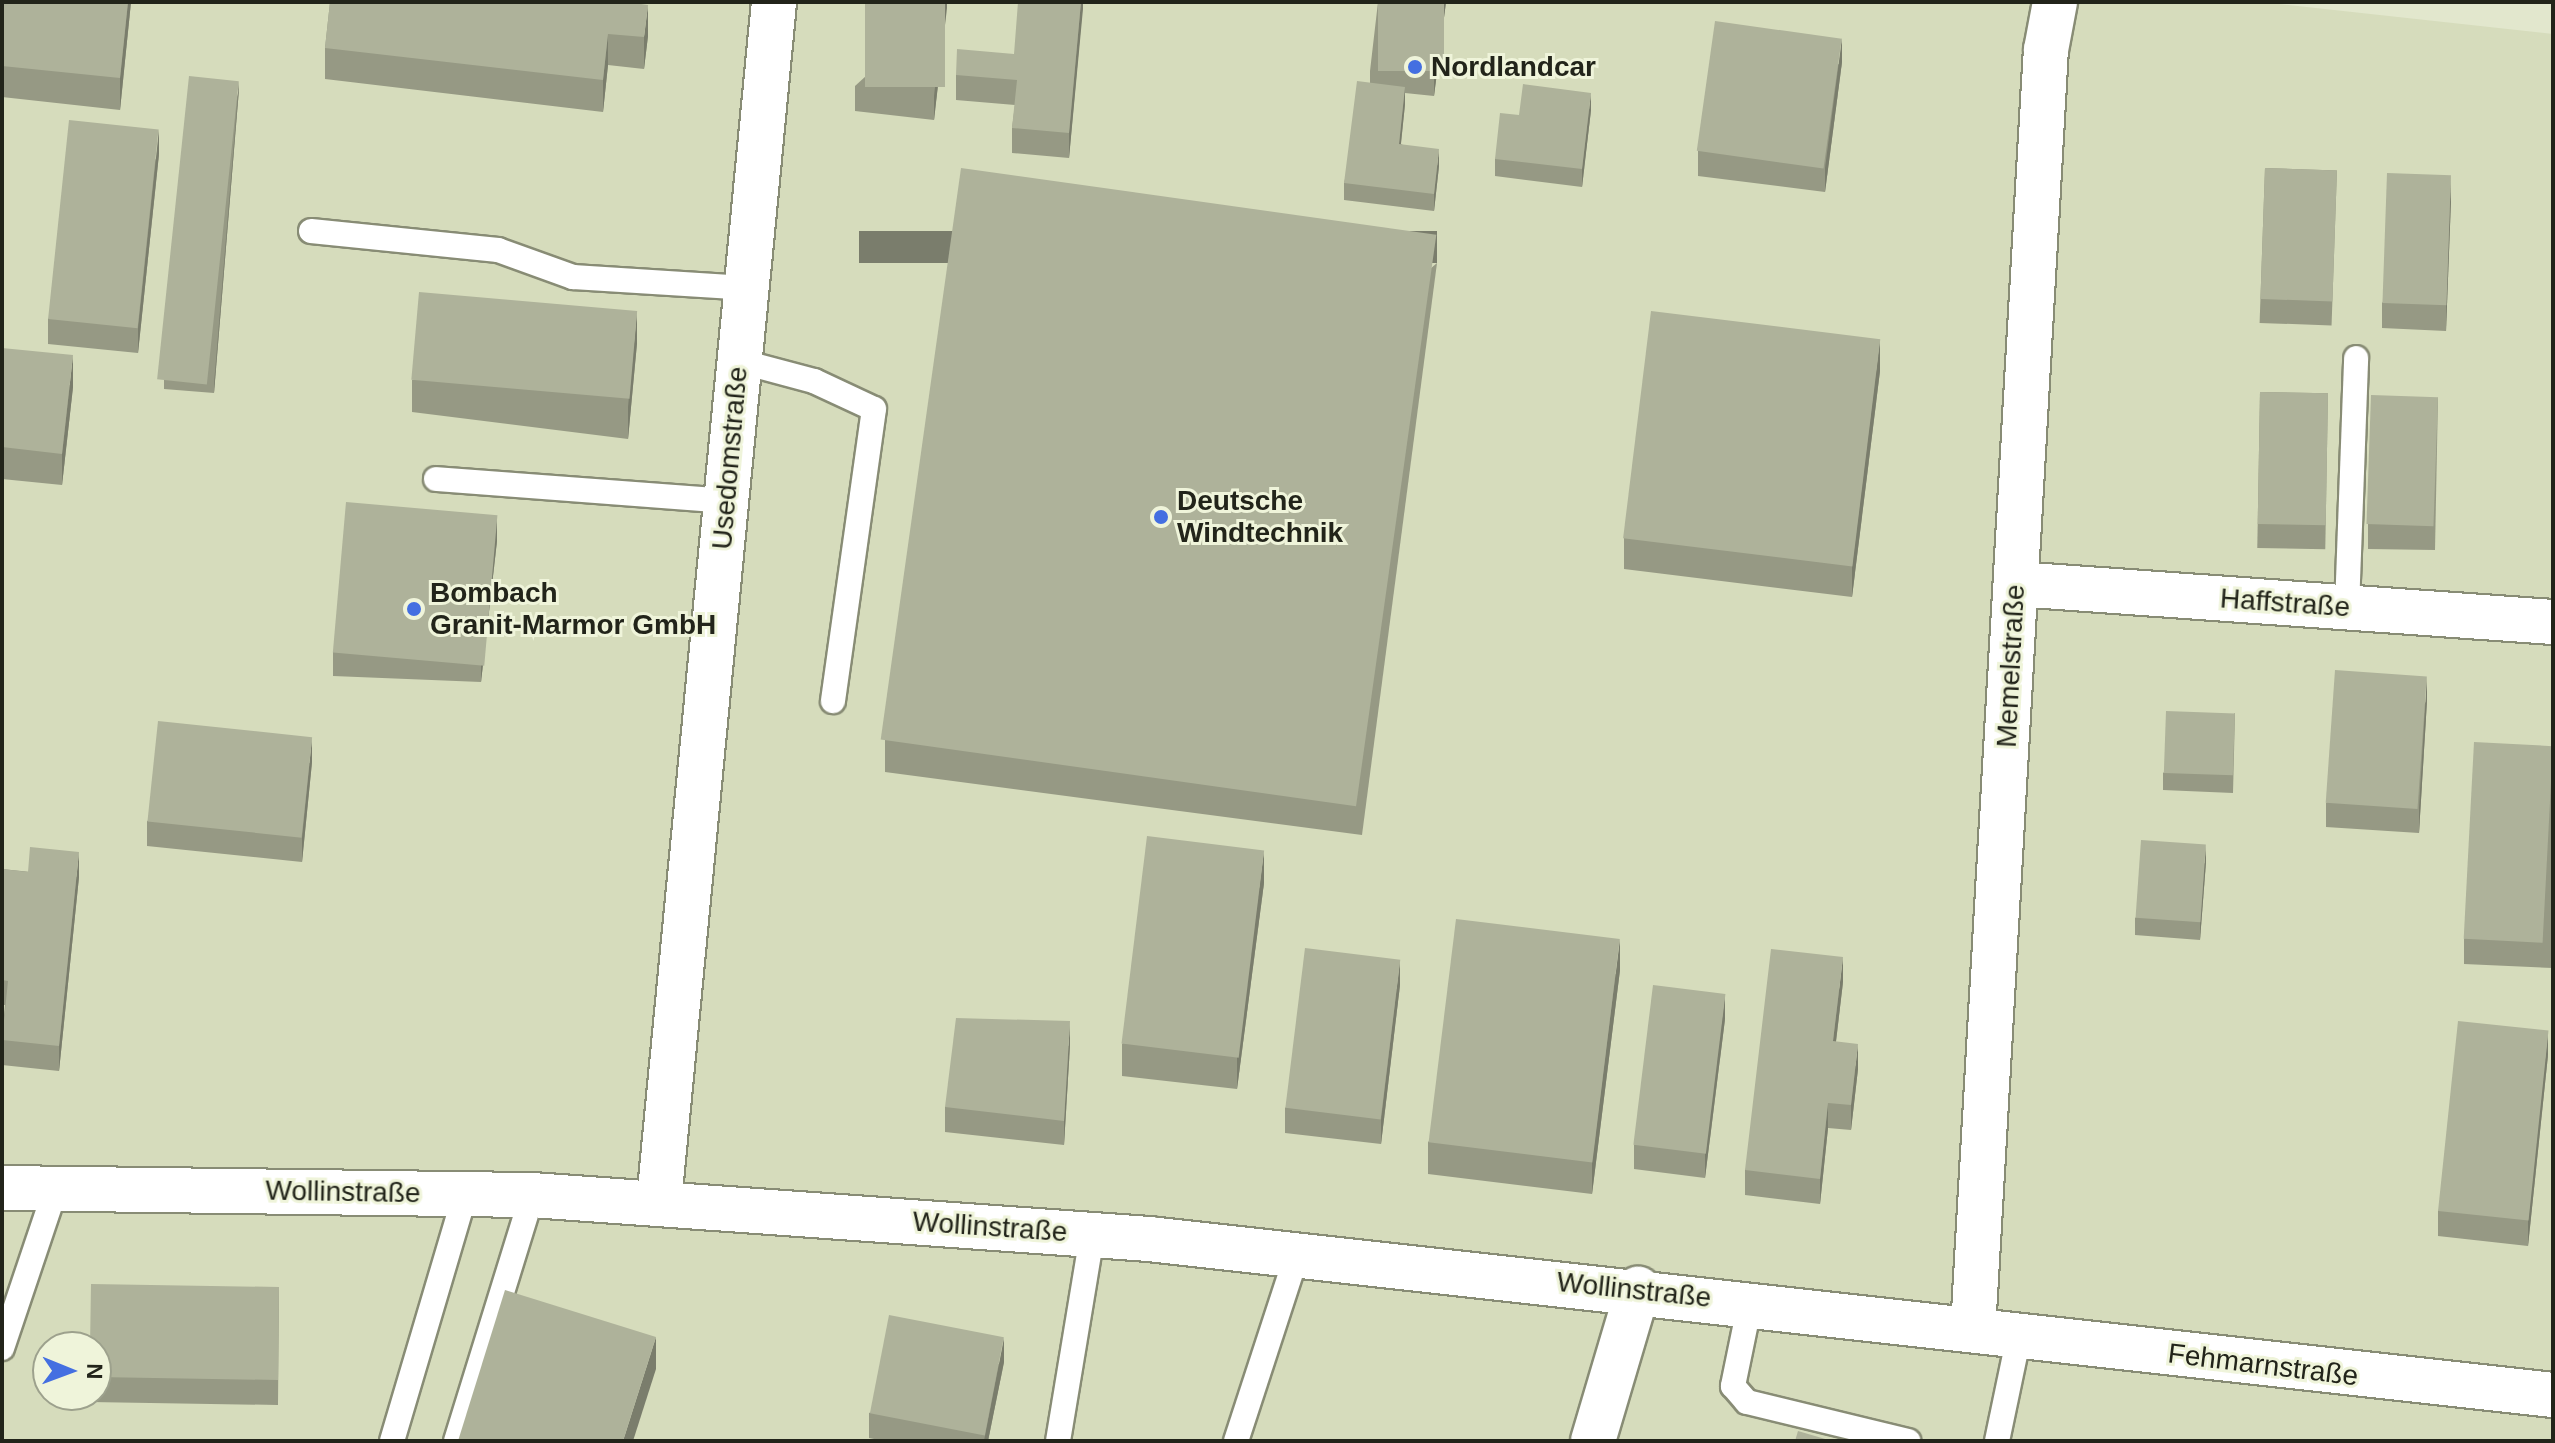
<!DOCTYPE html>
<meta charset="utf-8">
<style>
body{margin:0}
#map{position:relative;width:2555px;height:1443px;overflow:hidden;background:#e2e7cd;font-family:Arial,sans-serif}
div>[style]{position:absolute}
.built>*{inset:0;background:#d6dcbc}
.roads{filter:drop-shadow(2px 0 #888c75) drop-shadow(-2px 0 #888c75) drop-shadow(0 2px #888c75) drop-shadow(0 -2px #888c75)}
.service>*{height:24px;margin:-12px;padding:0 12px;transform-origin:12px;border-radius:12px;background:#fff}
.minor>*{height:44px;margin:-22px;padding:0 22px;transform-origin:22px;border-radius:22px;background:#fff}
.tertiary>*{height:44px;margin:-22px;padding:0 22px;transform-origin:22px;border-radius:22px;background:#fff}
.wall>*{inset:0;background:#969984;transform-origin:0 0}
.shaded-wall>*{inset:0;background:#7a7d6c;transform-origin:0 0}
.building>*{inset:0;background:#aeb29a;transform-origin:0 0}
.dots>*{width:22px;height:22px;translate:-50% -50%;box-sizing:border-box;border:4px solid #eff4da;border-radius:50%}
span{translate:-50% -50%;white-space:nowrap;text-align:center;line-height:1.15;-webkit-text-stroke:6px #eff4da;paint-order:stroke}
.poi-label{font-size:28px;color:#22241a;font-weight:700}
.left{translate:0 -50%;text-align:left}
.street-label{font-size:28px;color:#22241a}
.frame{position:absolute;inset:0;border:4px solid #22241a;pointer-events:none}
.north{position:absolute;left:32px;top:1331px;width:80px;height:80px;box-sizing:border-box;background:#eff4da;border:2px solid #9da18d;border-radius:50%;rotate:91deg;font-size:22px;font-weight:700;line-height:32px;text-align:center;color:#22241a}
.north::after{content:'';display:block;margin:auto;width:28px;height:36px;background:#446fe1;clip-path:polygon(50% 0,100% 100%,50% 72%,0 100%)}
</style>
<div id="map">
<div class="built">
<i style="clip-path:polygon(evenodd,2px 2px,2260px 2px,2553px 34px,2553px 1441px,2px 1441px,2px 2px,48px 1347px,96px 1347px,96px 1395px,48px 1395px,48px 1347px)"></i>
</div>
<div class="roads">
<div class="service">
<i style="left:311px;top:231px;width:188px;rotate:5.8deg"></i>
<i style="left:498px;top:250px;width:80px;rotate:19.8deg"></i>
<i style="left:573px;top:277px;width:173px;rotate:3.6deg"></i>
<i style="left:739px;top:361px;width:78px;rotate:14.9deg"></i>
<i style="left:814px;top:381px;width:66px;rotate:25deg"></i>
<i style="left:874px;top:409px;width:295px;rotate:98deg"></i>
<i style="left:436px;top:479px;width:291px;rotate:4.3deg"></i>
<i style="left:2347px;top:608px;width:250px;rotate:-87.9deg"></i>
<i style="left:1750px;top:1303px;width:85px;rotate:101.6deg"></i>
<i style="left:1733px;top:1386px;width:21px;rotate:49deg"></i>
<i style="left:1747px;top:1402px;width:166px;rotate:13.6deg"></i>
<i style="left:2px;top:1348px;width:169px;rotate:-71.4deg"></i>
<i style="left:392px;top:1441px;width:258px;rotate:-73.5deg"></i>
<i style="left:456px;top:1441px;width:257px;rotate:-72.8deg"></i>
<i style="left:1058px;top:1441px;width:209px;rotate:-80.6deg"></i>
<i style="left:1236px;top:1441px;width:197px;rotate:-71.9deg"></i>
<i style="left:1997px;top:1441px;width:107px;rotate:-78.2deg"></i>
</div>
<div class="minor">
<i style="left:2016px;top:584px;width:538px;rotate:4.05deg"></i>
<i style="left:659px;top:1201px;width:1205px;rotate:-84.52deg"></i>
<i style="left:1973px;top:1330px;width:1282px;rotate:-86.74deg"></i>
<i style="left:2046px;top:50px;width:49px;rotate:-79.4deg"></i>
<i style="left:1593px;top:1441px;width:159px;rotate:-73.5deg"></i>
</div>
<div class="tertiary">
<i style="left:2px;top:1188px;width:530px;rotate:0.76deg"></i>
<i style="left:532px;top:1195px;width:619px;rotate:4.08deg"></i>
<i style="left:1149px;top:1239px;width:1413px;rotate:6.34deg"></i>
</div>
</div>
<div class="wall">
<i style="clip-path:polygon(2px 2px,131px 2px,120px 110px,2px 97px)"></i>
<i style="clip-path:polygon(330px 2px,648px 36px,644px 69px,608px 65px,603px 112px,325px 79px,325px 48px)"></i>
<i style="clip-path:polygon(947px 2px,934px 120px,855px 111px,855px 86px)"></i>
<i style="clip-path:polygon(1083px 2px,1069px 158px,1012px 153px,1012px 128px,1015px 105px,956px 100px,956px 75px,1014px 54px)"></i>
<i style="clip-path:polygon(1378px 2px,1446px 2px,1434px 96px,1405px 93px,1405px 104px,1401px 144px,1439px 166px,1434px 211px,1344px 200px,1344px 183px,1370px 83px,1370px 71px)"></i>
<i style="clip-path:polygon(1842px 62px,1825px 192px,1698px 176px,1698px 151px)"></i>
<i style="clip-path:polygon(239px 89px,214px 393px,164px 389px,164px 380px)"></i>
<i style="clip-path:polygon(1591px 110px,1582px 187px,1495px 176px,1495px 159px,1519px 115px)"></i>
<i style="clip-path:polygon(159px 154px,138px 353px,48px 344px,48px 319px)"></i>
<i style="left:2265px;top:168px;width:72px;height:155px;rotate:2deg"></i>
<i style="clip-path:polygon(2451px 200px,2446px 331px,2382px 328px,2382px 303px)"></i>
<i style="clip-path:polygon(1437px 263px,1362px 835px,885px 772px,885px 740px)"></i>
<i style="clip-path:polygon(637px 343px,628px 439px,412px 412px,412px 380px)"></i>
<i style="clip-path:polygon(2px 348px,73px 387px,62px 485px,2px 479px)"></i>
<i style="clip-path:polygon(1880px 371px,1852px 597px,1624px 569px,1624px 538px)"></i>
<i style="left:2260px;top:392px;width:68px;height:156px;rotate:1deg"></i>
<i style="clip-path:polygon(2438px 397px,2435px 550px,2368px 549px,2368px 524px)"></i>
<i style="clip-path:polygon(497px 541px,481px 682px,333px 676px,333px 652px)"></i>
<i style="clip-path:polygon(2427px 701px,2419px 833px,2326px 827px,2326px 803px)"></i>
<i style="clip-path:polygon(2235px 713px,2233px 793px,2163px 790px,2163px 773px)"></i>
<i style="clip-path:polygon(2553px 746px,2553px 968px,2464px 964px,2464px 939px)"></i>
<i style="clip-path:polygon(312px 762px,302px 862px,147px 846px,147px 821px)"></i>
<i style="clip-path:polygon(2206px 862px,2200px 940px,2135px 935px,2135px 918px)"></i>
<i style="clip-path:polygon(2px 869px,79px 877px,59px 1071px,2px 1065px,2px 1036px,5px 1005px,2px 1005px)"></i>
<i style="clip-path:polygon(1264px 883px,1237px 1089px,1122px 1076px,1122px 1044px)"></i>
<i style="clip-path:polygon(1620px 970px,1592px 1194px,1428px 1174px,1428px 1142px)"></i>
<i style="clip-path:polygon(1843px 982px,1836px 1042px,1858px 1069px,1851px 1130px,1828px 1128px,1820px 1204px,1745px 1195px,1745px 1170px)"></i>
<i style="clip-path:polygon(1400px 985px,1381px 1144px,1285px 1133px,1285px 1108px)"></i>
<i style="clip-path:polygon(1725px 1019px,1705px 1178px,1634px 1169px,1634px 1145px)"></i>
<i style="clip-path:polygon(1070px 1045px,1064px 1145px,945px 1132px,945px 1107px)"></i>
<i style="clip-path:polygon(2548px 1055px,2528px 1246px,2438px 1236px,2438px 1211px)"></i>
<i style="clip-path:polygon(279px 1287px,278px 1405px,90px 1402px,90px 1395px,96px 1395px,96px 1347px)"></i>
<i style="clip-path:polygon(1004px 1362px,988px 1441px,884px 1441px,869px 1438px,869px 1413px)"></i>
</div>
<div class="shaded-wall">
<i style="clip-path:polygon(128px 2px,131px 2px,120px 110px,120px 78px)"></i>
<i style="clip-path:polygon(945px 2px,947px 2px,947px 8px,934px 120px,934px 96px)"></i>
<i style="clip-path:polygon(1081px 2px,1083px 2px,1083px 9px,1069px 158px,1069px 133px)"></i>
<i style="clip-path:polygon(1444px 2px,1446px 2px,1434px 96px,1434px 79px)"></i>
<i style="clip-path:polygon(648px 5px,648px 36px,644px 69px,644px 37px)"></i>
<i style="clip-path:polygon(608px 34px,608px 65px,603px 112px,603px 80px)"></i>
<i style="clip-path:polygon(1842px 38px,1842px 62px,1825px 192px,1825px 168px)"></i>
<i style="clip-path:polygon(239px 81px,239px 89px,214px 393px,214px 384px)"></i>
<i style="clip-path:polygon(1405px 87px,1405px 104px,1399px 161px,1399px 144px)"></i>
<i style="clip-path:polygon(1591px 93px,1591px 110px,1582px 187px,1582px 169px)"></i>
<i style="clip-path:polygon(159px 129px,159px 154px,138px 353px,138px 328px)"></i>
<i style="clip-path:polygon(1439px 149px,1439px 166px,1434px 211px,1434px 194px)"></i>
<i style="clip-path:polygon(2451px 175px,2451px 200px,2446px 331px,2446px 306px)"></i>
<i style="left:1437px;top:231px;width:32px;height:578px;rotate:90deg"></i>
<i style="clip-path:polygon(637px 311px,637px 343px,628px 439px,628px 407px)"></i>
<i style="clip-path:polygon(1880px 339px,1880px 371px,1852px 597px,1852px 566px)"></i>
<i style="clip-path:polygon(73px 355px,73px 387px,62px 485px,62px 454px)"></i>
<i style="clip-path:polygon(497px 516px,497px 541px,481px 682px,481px 657px)"></i>
<i style="clip-path:polygon(2427px 676px,2427px 701px,2419px 833px,2419px 808px)"></i>
<i style="clip-path:polygon(312px 738px,312px 762px,302px 862px,302px 838px)"></i>
<i style="clip-path:polygon(2206px 845px,2206px 862px,2200px 940px,2200px 923px)"></i>
<i style="clip-path:polygon(1264px 851px,1264px 883px,1237px 1089px,1237px 1057px)"></i>
<i style="clip-path:polygon(79px 852px,79px 877px,59px 1071px,59px 1046px)"></i>
<i style="clip-path:polygon(1620px 939px,1620px 970px,1592px 1194px,1592px 1162px)"></i>
<i style="clip-path:polygon(1843px 957px,1843px 982px,1833px 1066px,1833px 1041px)"></i>
<i style="clip-path:polygon(1400px 960px,1400px 985px,1381px 1144px,1381px 1120px)"></i>
<i style="clip-path:polygon(1725px 994px,1725px 1019px,1705px 1178px,1705px 1153px)"></i>
<i style="clip-path:polygon(1070px 1021px,1070px 1045px,1064px 1145px,1064px 1121px)"></i>
<i style="clip-path:polygon(2548px 1031px,2548px 1055px,2528px 1246px,2528px 1221px)"></i>
<i style="clip-path:polygon(1858px 1044px,1858px 1069px,1851px 1130px,1851px 1105px)"></i>
<i style="clip-path:polygon(1828px 1103px,1828px 1128px,1820px 1204px,1820px 1179px)"></i>
<i style="clip-path:polygon(656px 1337px,656px 1369px,633px 1441px,623px 1441px)"></i>
<i style="clip-path:polygon(1004px 1338px,1004px 1362px,988px 1441px,984px 1441px)"></i>
</div>
<div class="building">
<i style="clip-path:polygon(2px 2px,128px 2px,120px 78px,2px 66px)"></i>
<i style="clip-path:polygon(330px 2px,627px 2px,648px 5px,644px 37px,608px 34px,603px 80px,325px 48px)"></i>
<i style="left:865px;top:2px;width:80px;height:85px"></i>
<i style="clip-path:polygon(1018px 2px,1081px 2px,1069px 133px,1012px 128px,1017px 80px,956px 75px,957px 49px,1014px 54px)"></i>
<i style="left:1378px;top:2px;width:66px;height:69px"></i>
<i style="left:1715px;top:21px;width:128px;height:131px;rotate:8deg"></i>
<i style="left:189px;top:76px;width:50px;height:305px;rotate:6deg"></i>
<i style="clip-path:polygon(1357px 81px,1405px 87px,1399px 144px,1439px 149px,1434px 194px,1344px 183px)"></i>
<i style="clip-path:polygon(1523px 84px,1591px 93px,1582px 169px,1495px 159px,1500px 113px,1519px 115px)"></i>
<i style="left:69px;top:120px;width:90px;height:200px;rotate:6deg"></i>
<i style="left:961px;top:168px;width:480px;height:577px;rotate:8deg"></i>
<i style="left:2265px;top:168px;width:72px;height:131px;rotate:2deg"></i>
<i style="left:2387px;top:173px;width:64px;height:130px;rotate:2deg"></i>
<i style="left:419px;top:292px;width:219px;height:88px;rotate:5deg"></i>
<i style="left:1651px;top:311px;width:231px;height:229px;rotate:7deg"></i>
<i style="clip-path:polygon(2px 348px,73px 355px,62px 454px,2px 447px)"></i>
<i style="left:2260px;top:392px;width:68px;height:132px;rotate:1deg"></i>
<i style="left:2371px;top:395px;width:67px;height:129px;rotate:2deg"></i>
<i style="left:346px;top:502px;width:152px;height:151px;rotate:5deg"></i>
<i style="left:2335px;top:670px;width:92px;height:133px;rotate:4deg"></i>
<i style="left:2166px;top:711px;width:69px;height:62px;rotate:2deg"></i>
<i style="left:158px;top:721px;width:155px;height:101px;rotate:6deg"></i>
<i style="left:2474px;top:742px;width:79px;height:197px;rotate:3deg"></i>
<i style="left:1147px;top:836px;width:118px;height:209px;rotate:7deg"></i>
<i style="left:2141px;top:840px;width:65px;height:78px;rotate:4deg"></i>
<i style="clip-path:polygon(30px 847px,79px 852px,59px 1046px,2px 1040px,8px 981px,2px 980px,2px 869px,28px 872px)"></i>
<i style="left:1456px;top:919px;width:165px;height:225px;rotate:7deg"></i>
<i style="left:1305px;top:948px;width:96px;height:161px;rotate:7deg"></i>
<i style="clip-path:polygon(1771px 949px,1843px 957px,1833px 1041px,1858px 1044px,1851px 1105px,1828px 1103px,1820px 1179px,1745px 1170px)"></i>
<i style="left:1653px;top:985px;width:73px;height:161px;rotate:7deg"></i>
<i style="clip-path:polygon(956px 1018px,1070px 1021px,1064px 1121px,945px 1107px)"></i>
<i style="left:2458px;top:1021px;width:91px;height:191px;rotate:6deg"></i>
<i style="clip-path:polygon(91px 1284px,279px 1287px,278px 1380px,96px 1377px,96px 1347px,90px 1347px)"></i>
<i style="clip-path:polygon(505px 1290px,656px 1337px,623px 1441px,458px 1441px)"></i>
<i style="left:889px;top:1315px;width:117px;height:100px;rotate:11deg"></i>
<i style="clip-path:polygon(1798px 1431px,1832px 1441px,1795px 1441px)"></i>
</div>
<div class="dots">
<i style="left:1415px;top:67px;background:#446fe1"></i>
<i style="left:1161px;top:517px;background:#446fe1"></i>
<i style="left:414px;top:609px;background:#446fe1"></i>
</div>
<div class="poi-label">
<span class="left" style="left:1431px;top:67px">Nordlandcar</span>
<span class="left" style="left:1177px;top:517px">Deutsche<br>Windtechnik</span>
<span class="left" style="left:430px;top:609px">Bombach<br>Granit-Marmor GmbH</span>
</div>
<div class="street-label">
<span style="left:730px;top:458px;rotate:-85deg">Usedomstraße</span>
<span style="left:2285px;top:603px;rotate:4deg">Haffstraße</span>
<span style="left:2011px;top:666px;rotate:-87deg">Memelstraße</span>
<span style="left:343px;top:1192px;rotate:1deg">Wollinstraße</span>
<span style="left:990px;top:1227px;rotate:4deg">Wollinstraße</span>
<span style="left:1634px;top:1290px;rotate:6deg">Wollinstraße</span>
<span style="left:2263px;top:1365px;rotate:7deg">Fehmarnstraße</span>
</div>
<div class="frame"></div>
<div class="north">N</div>
</div>
